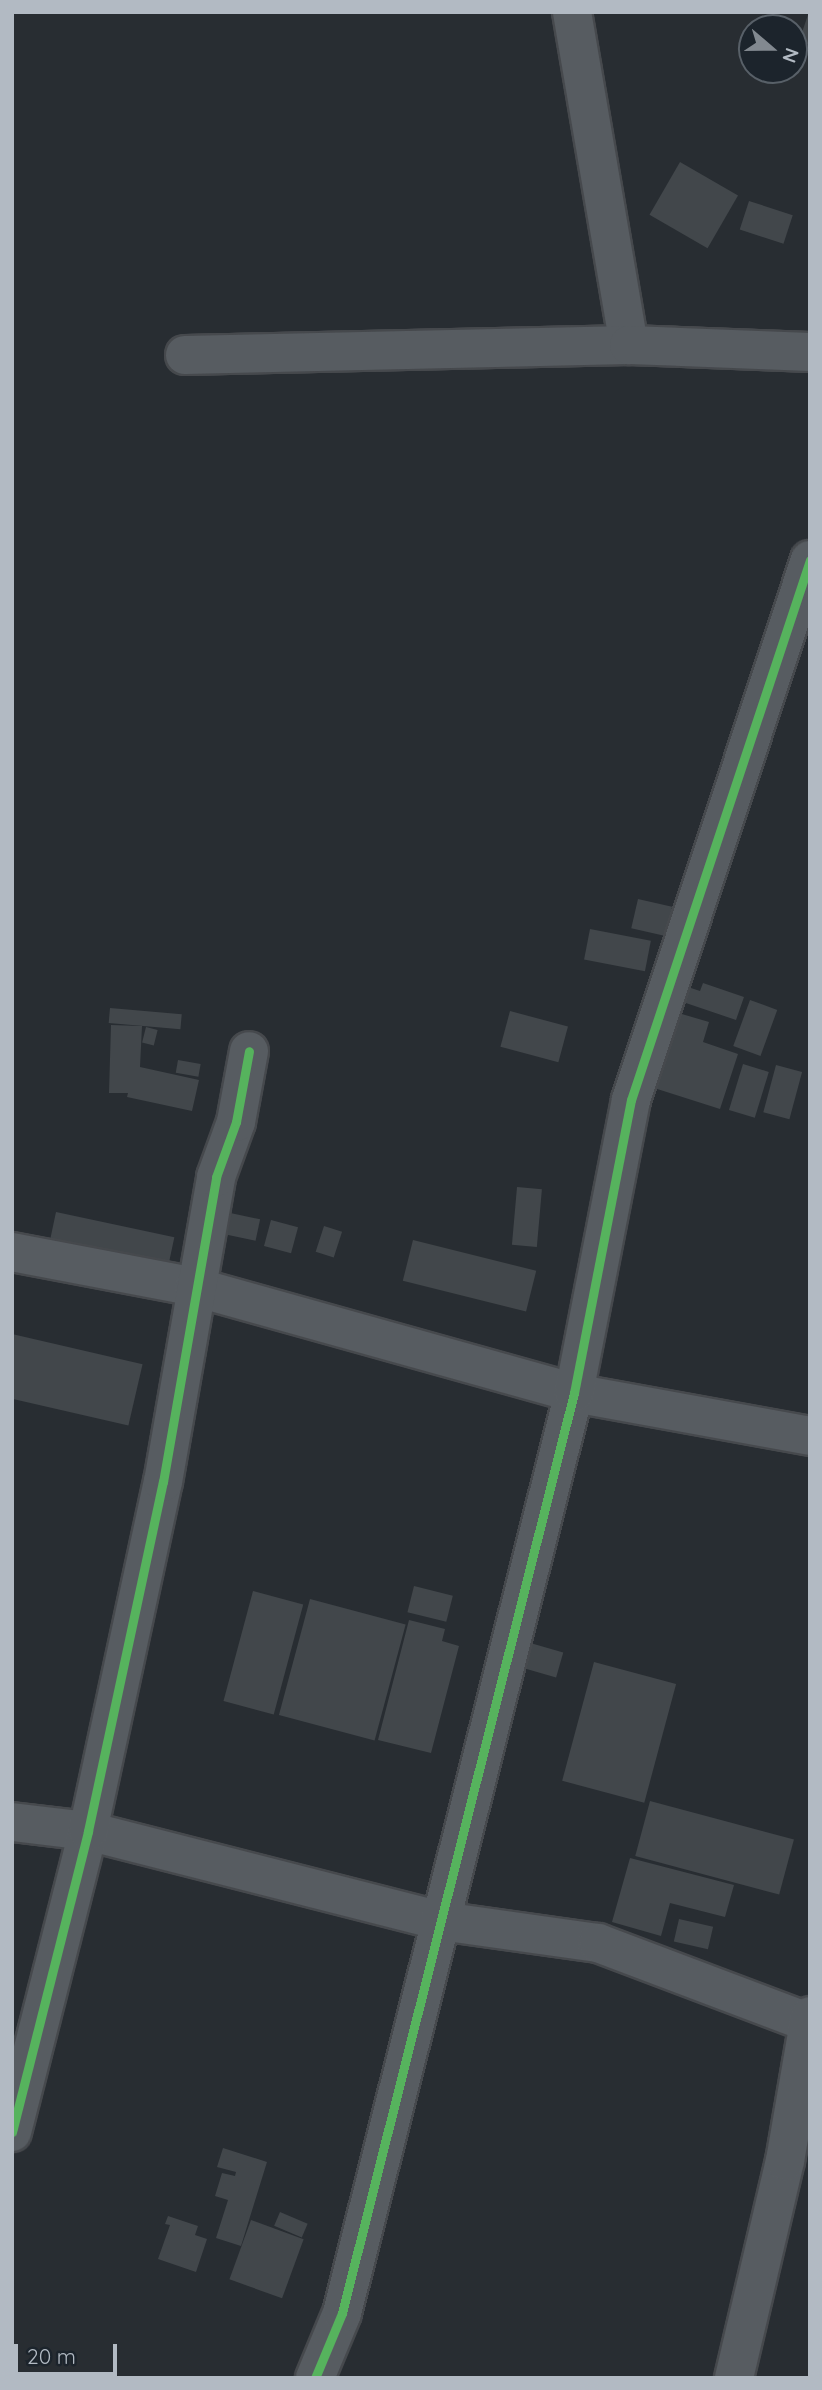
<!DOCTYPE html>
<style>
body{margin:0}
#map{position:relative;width:822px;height:2390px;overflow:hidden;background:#282d32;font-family:Quicksand,sans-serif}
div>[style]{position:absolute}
.building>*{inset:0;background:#42474b;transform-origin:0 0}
.roads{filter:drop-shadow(2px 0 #46494d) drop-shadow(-2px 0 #46494d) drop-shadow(0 2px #46494d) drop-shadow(0 -2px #46494d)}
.minor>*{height:38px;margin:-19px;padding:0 19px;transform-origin:19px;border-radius:19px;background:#575c61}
.cycleway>*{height:9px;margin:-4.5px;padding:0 4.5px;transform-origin:4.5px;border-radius:4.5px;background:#56b35d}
span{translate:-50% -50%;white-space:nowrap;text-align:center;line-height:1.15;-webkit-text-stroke:5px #1c242c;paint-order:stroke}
.frame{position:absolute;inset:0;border:14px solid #b2bac3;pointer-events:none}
.north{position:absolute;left:738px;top:14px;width:70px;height:70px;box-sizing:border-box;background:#1c242c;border:2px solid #586068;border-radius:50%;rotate:110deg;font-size:19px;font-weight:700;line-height:28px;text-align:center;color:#b2bac3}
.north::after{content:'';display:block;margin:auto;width:24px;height:32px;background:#828990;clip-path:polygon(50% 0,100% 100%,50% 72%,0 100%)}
.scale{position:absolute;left:14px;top:2344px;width:103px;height:32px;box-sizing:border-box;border:4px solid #b2bac3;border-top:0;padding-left:9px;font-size:21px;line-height:24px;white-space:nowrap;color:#b2bac3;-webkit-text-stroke:5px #1c242c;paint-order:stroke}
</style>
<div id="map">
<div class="building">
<i style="clip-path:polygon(809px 12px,810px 12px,810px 45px,799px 41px)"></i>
<i style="left:680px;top:162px;width:67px;height:61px;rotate:30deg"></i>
<i style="left:749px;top:201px;width:46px;height:30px;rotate:18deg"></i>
<i style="left:638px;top:899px;width:35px;height:30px;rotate:13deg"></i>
<i style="left:590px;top:929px;width:62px;height:31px;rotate:11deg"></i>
<i style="clip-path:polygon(703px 983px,744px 997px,736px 1020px,680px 1001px,685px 986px,700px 991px)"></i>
<i style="left:750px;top:1000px;width:29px;height:49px;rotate:20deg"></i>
<i style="left:110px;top:1008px;width:72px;height:15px;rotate:5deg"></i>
<i style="left:510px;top:1011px;width:60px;height:37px;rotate:15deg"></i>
<i style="clip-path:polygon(675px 1012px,709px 1022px,703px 1042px,738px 1054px,720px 1109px,651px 1087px)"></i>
<i style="clip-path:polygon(111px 1025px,142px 1026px,140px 1067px,199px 1080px,192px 1111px,127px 1097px,128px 1093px,109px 1093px)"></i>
<i style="left:146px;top:1027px;width:12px;height:16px;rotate:14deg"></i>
<i style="left:178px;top:1060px;width:23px;height:13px;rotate:10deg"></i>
<i style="left:743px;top:1064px;width:27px;height:48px;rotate:17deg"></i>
<i style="left:776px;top:1065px;width:27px;height:49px;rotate:15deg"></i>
<i style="left:517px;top:1187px;width:25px;height:58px;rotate:5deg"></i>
<i style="left:221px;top:1211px;width:40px;height:22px;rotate:12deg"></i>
<i style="left:56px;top:1212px;width:121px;height:39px;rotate:12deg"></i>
<i style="left:271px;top:1220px;width:28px;height:27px;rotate:15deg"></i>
<i style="left:324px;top:1226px;width:19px;height:27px;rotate:18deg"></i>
<i style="left:413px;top:1240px;width:127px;height:42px;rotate:14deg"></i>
<i style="left:12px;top:1334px;width:134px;height:63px;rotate:13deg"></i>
<i style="left:414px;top:1586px;width:40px;height:27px;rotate:14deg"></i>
<i style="left:253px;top:1591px;width:52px;height:114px;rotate:15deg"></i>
<i style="left:310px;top:1599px;width:99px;height:120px;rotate:15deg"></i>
<i style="clip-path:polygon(409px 1620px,445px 1629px,442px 1641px,459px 1646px,431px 1753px,378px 1740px)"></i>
<i style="left:520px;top:1640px;width:45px;height:26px;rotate:16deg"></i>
<i style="left:594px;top:1662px;width:85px;height:123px;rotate:15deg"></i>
<i style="left:650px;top:1801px;width:149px;height:57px;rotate:15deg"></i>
<i style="clip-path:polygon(630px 1858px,734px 1885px,725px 1917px,670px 1903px,661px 1936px,612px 1922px)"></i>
<i style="left:679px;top:1919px;width:35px;height:23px;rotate:13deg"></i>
<i style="clip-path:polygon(223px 2148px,267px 2162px,241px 2246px,216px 2238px,228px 2200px,215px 2196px,222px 2173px,235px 2176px,236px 2172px,217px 2167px)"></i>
<i style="left:280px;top:2212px;width:30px;height:15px;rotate:23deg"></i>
<i style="clip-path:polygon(168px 2216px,198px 2226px,195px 2235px,207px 2239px,196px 2272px,158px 2259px,170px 2225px,165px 2224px)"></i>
<i style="left:251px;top:2220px;width:56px;height:63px;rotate:20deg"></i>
</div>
<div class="roads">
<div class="minor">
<i style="left:572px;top:12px;width:338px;rotate:80.3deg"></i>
<i style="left:185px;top:355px;width:444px;rotate:-1.3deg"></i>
<i style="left:629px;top:345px;width:181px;rotate:2.2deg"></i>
<i style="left:12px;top:1252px;width:186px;rotate:10.8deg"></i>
<i style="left:195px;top:1287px;width:394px;rotate:15.6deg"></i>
<i style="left:574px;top:1393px;width:240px;rotate:10.3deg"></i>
<i style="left:12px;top:1822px;width:77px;rotate:6.8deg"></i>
<i style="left:88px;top:1831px;width:364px;rotate:14.3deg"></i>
<i style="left:441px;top:1921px;width:159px;rotate:8deg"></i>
<i style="left:598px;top:1943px;width:227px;rotate:20.7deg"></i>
<i style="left:12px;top:2132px;width:310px;rotate:-75.8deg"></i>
<i style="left:88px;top:1831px;width:357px;rotate:-77.9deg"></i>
<i style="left:163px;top:1482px;width:310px;rotate:-80.1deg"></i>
<i style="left:216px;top:1177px;width:59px;rotate:-70deg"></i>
<i style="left:236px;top:1122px;width:72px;rotate:-79.6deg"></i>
<i style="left:315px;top:2378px;width:70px;rotate:-67.4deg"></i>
<i style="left:342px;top:2313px;width:949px;rotate:-75.85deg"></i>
<i style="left:574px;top:1393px;width:298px;rotate:-79deg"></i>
<i style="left:631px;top:1100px;width:569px;rotate:-71.66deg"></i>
<i style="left:734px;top:2378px;width:223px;rotate:-76.8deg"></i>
<i style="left:785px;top:2161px;width:147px;rotate:-80.2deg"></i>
</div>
</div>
<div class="cycleway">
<i style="left:12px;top:2132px;width:310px;rotate:-75.8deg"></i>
<i style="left:88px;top:1831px;width:357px;rotate:-77.9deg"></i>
<i style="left:163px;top:1482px;width:310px;rotate:-80.1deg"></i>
<i style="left:216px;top:1177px;width:59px;rotate:-70deg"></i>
<i style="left:236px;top:1122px;width:72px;rotate:-79.6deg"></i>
<i style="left:315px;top:2378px;width:70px;rotate:-67.4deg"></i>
<i style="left:342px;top:2313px;width:949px;rotate:-75.85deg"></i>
<i style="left:574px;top:1393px;width:298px;rotate:-79deg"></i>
<i style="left:631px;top:1100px;width:569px;rotate:-71.66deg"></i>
</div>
<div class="frame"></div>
<div class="north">N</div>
<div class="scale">20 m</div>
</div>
